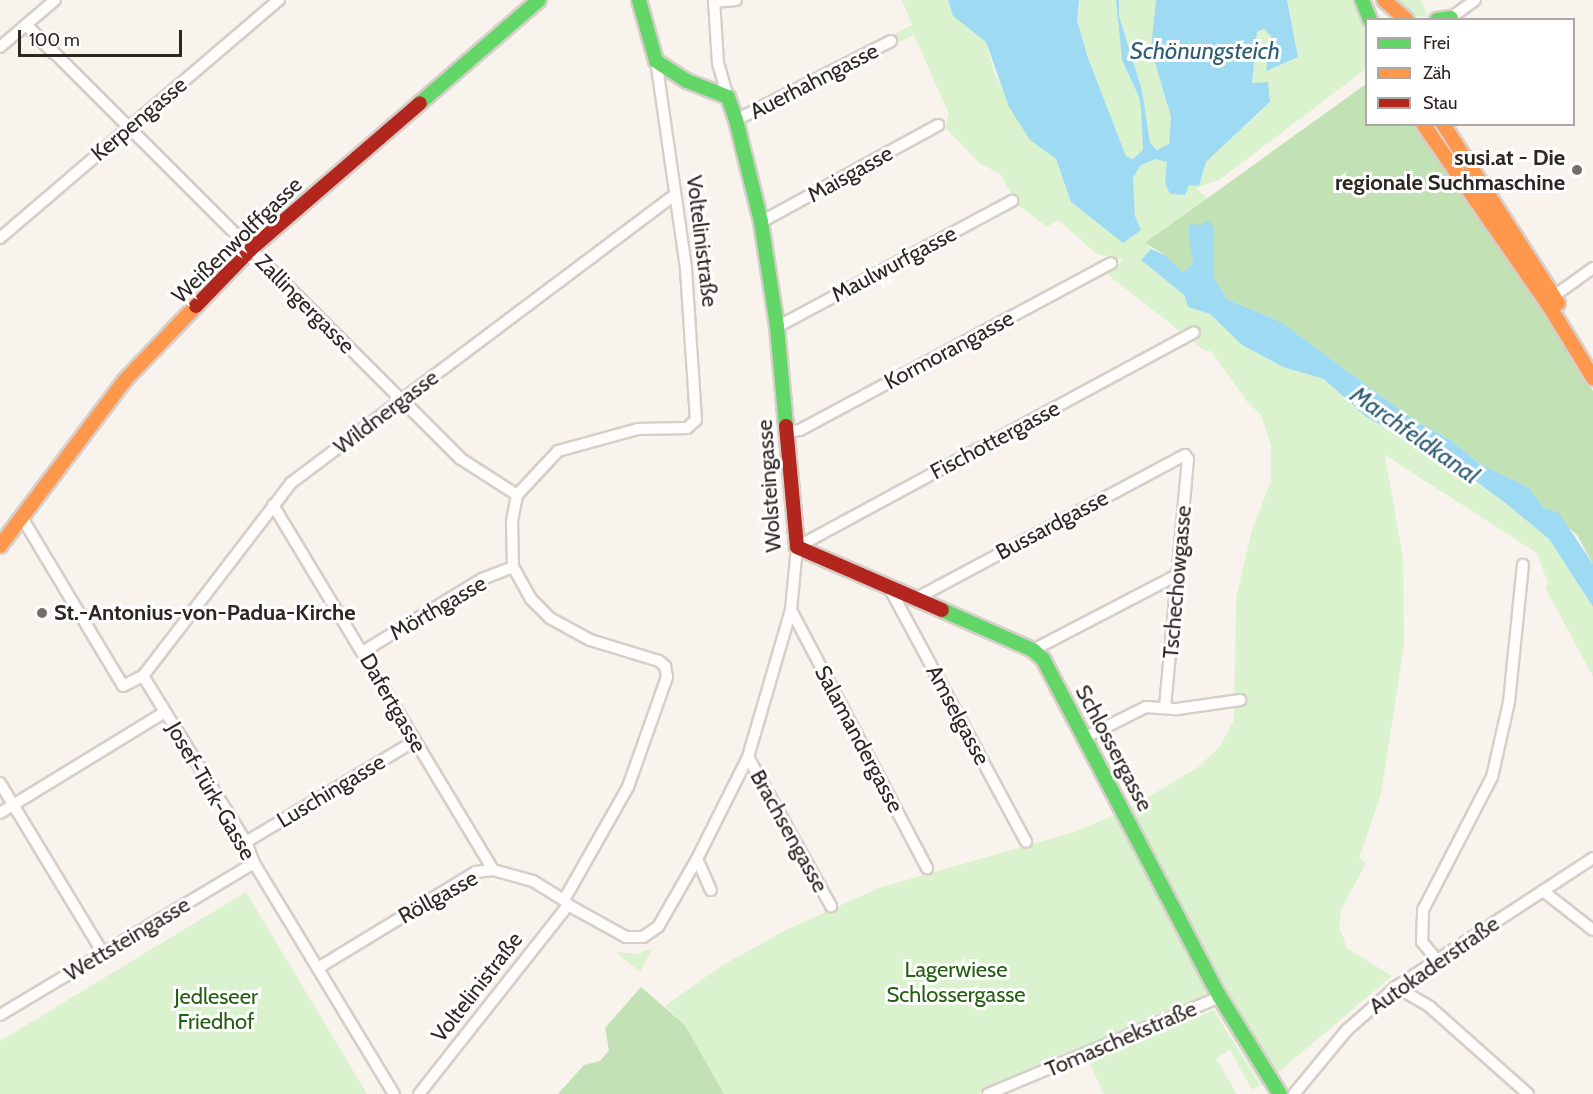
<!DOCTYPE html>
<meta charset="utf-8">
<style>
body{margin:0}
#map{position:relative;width:1593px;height:1094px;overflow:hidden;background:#f9f3ed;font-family:Cabin,sans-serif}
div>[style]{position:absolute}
.green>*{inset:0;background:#daf2ce}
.forest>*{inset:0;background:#c2e1b4}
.water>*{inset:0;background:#9fdaf3}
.roads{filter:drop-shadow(2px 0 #d6cfc9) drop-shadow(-2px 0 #d6cfc9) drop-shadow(0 2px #d6cfc9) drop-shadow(0 -2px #d6cfc9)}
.street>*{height:10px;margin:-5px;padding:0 5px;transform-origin:5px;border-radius:5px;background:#fefdfc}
.fast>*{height:14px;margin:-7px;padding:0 7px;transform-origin:7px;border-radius:7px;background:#63d668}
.slow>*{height:14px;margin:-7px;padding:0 7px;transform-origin:7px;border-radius:7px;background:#ff974d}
.jam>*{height:14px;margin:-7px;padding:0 7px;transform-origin:7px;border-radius:7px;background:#b3261e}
.dots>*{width:16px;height:16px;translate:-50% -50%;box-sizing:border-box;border:3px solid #fff;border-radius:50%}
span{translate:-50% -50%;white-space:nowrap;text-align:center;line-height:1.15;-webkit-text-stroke:6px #fff;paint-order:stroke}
.street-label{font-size:22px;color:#2e2620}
.poi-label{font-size:22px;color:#2e2620;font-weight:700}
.right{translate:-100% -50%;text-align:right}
.left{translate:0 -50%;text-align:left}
.park-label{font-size:22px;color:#235e11}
.water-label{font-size:24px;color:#2d5d71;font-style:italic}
.legend{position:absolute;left:1365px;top:18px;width:210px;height:108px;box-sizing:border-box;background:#fff;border:2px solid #aba8a6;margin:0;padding:8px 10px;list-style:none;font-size:18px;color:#2e2620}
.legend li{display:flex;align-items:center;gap:12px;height:30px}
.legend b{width:30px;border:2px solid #aba8a6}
.scale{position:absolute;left:18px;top:30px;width:164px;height:27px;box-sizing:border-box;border:3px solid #2e2620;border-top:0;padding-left:8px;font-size:18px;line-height:21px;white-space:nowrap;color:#2e2620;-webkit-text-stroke:4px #fff;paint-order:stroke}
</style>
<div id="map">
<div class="green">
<i style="clip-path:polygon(902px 0,948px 0,953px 16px,986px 42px,995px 75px,1030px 139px,1056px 159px,1071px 202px,1123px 243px,1140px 230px,1135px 216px,1133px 178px,1141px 165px,1156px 159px,1168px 162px,1165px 183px,1199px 186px,1206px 162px,1270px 103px,1252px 83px,1257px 32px,1264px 29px,1298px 57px,1287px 0,1353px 0,1366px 33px,1366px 69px,1219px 180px,1196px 188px,1207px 198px,1146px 243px,1151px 249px,1141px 260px,1184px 295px,1188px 307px,1210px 314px,1242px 345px,1283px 367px,1324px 379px,1365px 416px,1469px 476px,1508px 505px,1549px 539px,1593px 607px,1593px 677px,1545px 587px,1548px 583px,1537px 553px,1385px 455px,1403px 558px,1404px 645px,1381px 794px,1359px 858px,1366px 863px,1342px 908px,1339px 926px,1347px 948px,1392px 976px,1262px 1086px,1208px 996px,977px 1094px,724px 1094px,685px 1025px,665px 1006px,721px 966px,786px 930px,879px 888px,1074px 832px,1128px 809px,1197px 768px,1220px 746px,1234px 720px,1236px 598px,1252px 530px,1271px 481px,1271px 446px,1261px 415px,1248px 403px,1211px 351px,1205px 351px,1107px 274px,1124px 260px,1097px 254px,1058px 220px,1047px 227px,1017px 204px,1000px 174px,979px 163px,945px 127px,949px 114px,914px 35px,897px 43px,893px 35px,912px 25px)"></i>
<i style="clip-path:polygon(1079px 0,1116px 0,1122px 60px,1139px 97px,1141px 110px,1143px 150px,1134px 159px,1126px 156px,1088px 58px,1077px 20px)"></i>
<i style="clip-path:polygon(1119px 0,1156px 0,1158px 4px,1151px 49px,1171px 117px,1169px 144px,1157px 151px,1150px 143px,1142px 90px,1119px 16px)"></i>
<i style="clip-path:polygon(1389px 0,1421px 0,1428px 17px,1402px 15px)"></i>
<i style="clip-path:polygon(246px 892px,367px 1094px,0 1094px,0 1041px)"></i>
<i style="clip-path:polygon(652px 949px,640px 972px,616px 952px,635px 954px)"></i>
<i style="clip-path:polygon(1214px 1010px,1260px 1085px,1252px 1090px,1230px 1050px,1216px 1058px,1237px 1094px,1104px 1094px,1089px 1062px)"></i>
</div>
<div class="forest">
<i style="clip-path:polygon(1366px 84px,1366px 124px,1413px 125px,1552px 325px,1593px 391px,1593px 564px,1577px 535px,1544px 508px,1528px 487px,1480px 464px,1452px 441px,1414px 420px,1281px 322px,1227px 299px,1214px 278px,1214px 228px,1193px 263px,1182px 273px,1165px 255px,1145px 243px)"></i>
<i style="clip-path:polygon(641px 987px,685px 1025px,724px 1094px,558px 1094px,584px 1065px,600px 1061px,609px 1050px,605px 1028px)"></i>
</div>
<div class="water">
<i style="clip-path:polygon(948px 0,1079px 0,1077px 20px,1088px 58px,1126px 156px,1133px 159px,1143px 150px,1141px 110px,1139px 97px,1122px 60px,1116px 0,1119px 0,1119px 16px,1142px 90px,1150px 143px,1157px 150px,1169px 144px,1171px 117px,1151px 49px,1156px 0,1287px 0,1298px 57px,1266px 71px,1271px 36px,1264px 29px,1257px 32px,1252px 83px,1268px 82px,1270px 102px,1206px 162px,1199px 186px,1189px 185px,1185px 195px,1170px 194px,1165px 183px,1167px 162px,1156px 159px,1141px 165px,1133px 178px,1135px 216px,1141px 230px,1123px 243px,1071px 202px,1056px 159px,1030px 140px,1009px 107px,986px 42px,953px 16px)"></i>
<i style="clip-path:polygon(1204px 221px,1209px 221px,1214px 228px,1214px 278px,1227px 299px,1281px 322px,1414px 420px,1452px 441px,1480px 464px,1528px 487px,1544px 508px,1558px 512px,1593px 564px,1593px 607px,1549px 539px,1508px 505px,1469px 476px,1365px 416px,1324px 379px,1283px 367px,1242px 345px,1210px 314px,1188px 307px,1184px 295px,1141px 260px,1151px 249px,1165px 255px,1183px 272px,1193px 263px,1188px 229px,1191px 223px,1201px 226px)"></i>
</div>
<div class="roads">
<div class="street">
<i style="left:714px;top:0;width:63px;rotate:86.4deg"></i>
<i style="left:718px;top:63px;width:35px;rotate:74deg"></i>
<i style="left:714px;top:2px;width:22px;rotate:-5deg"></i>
<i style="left:1449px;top:19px;width:32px;rotate:-36deg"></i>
<i style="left:26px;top:25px;width:614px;rotate:44.93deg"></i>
<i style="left:461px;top:459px;width:67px;rotate:32.7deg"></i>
<i style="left:0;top:47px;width:72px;rotate:-40.5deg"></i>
<i style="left:736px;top:120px;width:174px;rotate:-27deg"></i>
<i style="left:761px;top:222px;width:202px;rotate:-28.7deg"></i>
<i style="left:0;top:238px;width:367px;rotate:-40.5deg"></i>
<i style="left:1554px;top:296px;width:48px;rotate:-35.7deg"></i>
<i style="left:777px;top:327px;width:267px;rotate:-28.2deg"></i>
<i style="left:786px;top:432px;width:14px;rotate:-8deg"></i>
<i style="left:800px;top:430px;width:353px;rotate:-28.2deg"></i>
<i style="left:273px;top:505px;width:426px;rotate:58.9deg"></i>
<i style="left:21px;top:516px;width:198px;rotate:59deg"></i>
<i style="left:123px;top:686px;width:22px;rotate:-27deg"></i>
<i style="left:143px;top:676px;width:195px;rotate:58.2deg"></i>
<i style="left:246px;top:842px;width:22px;rotate:69deg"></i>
<i style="left:254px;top:863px;width:270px;rotate:58.8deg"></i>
<i style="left:890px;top:589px;width:287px;rotate:61.7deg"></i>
<i style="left:915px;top:599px;width:306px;rotate:-28.1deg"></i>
<i style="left:1185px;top:455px;width:5px;rotate:53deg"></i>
<i style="left:1188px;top:459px;width:247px;rotate:95.3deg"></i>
<i style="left:791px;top:610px;width:292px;rotate:62.2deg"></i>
<i style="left:1033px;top:650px;width:162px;rotate:-27.5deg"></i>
<i style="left:364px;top:651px;width:138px;rotate:-31.4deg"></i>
<i style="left:482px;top:579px;width:33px;rotate:-21deg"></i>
<i style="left:143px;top:676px;width:243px;rotate:-52.5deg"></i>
<i style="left:291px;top:483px;width:480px;rotate:-36.9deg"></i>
<i style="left:1084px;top:738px;width:69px;rotate:-26.6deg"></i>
<i style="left:1146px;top:707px;width:31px;rotate:4deg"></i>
<i style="left:1177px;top:709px;width:64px;rotate:-8.1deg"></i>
<i style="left:748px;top:757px;width:171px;rotate:60.9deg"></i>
<i style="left:0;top:783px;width:199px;rotate:58.8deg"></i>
<i style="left:0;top:813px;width:193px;rotate:-31.5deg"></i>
<i style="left:246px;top:842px;width:197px;rotate:-30.9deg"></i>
<i style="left:697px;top:859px;width:34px;rotate:66deg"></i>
<i style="left:1543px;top:891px;width:63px;rotate:38deg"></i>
<i style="left:568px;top:905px;width:6px;rotate:-129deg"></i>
<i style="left:564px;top:900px;width:130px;rotate:-60.5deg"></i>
<i style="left:628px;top:787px;width:117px;rotate:-70.5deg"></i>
<i style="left:667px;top:677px;width:11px;rotate:-100deg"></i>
<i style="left:665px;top:666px;width:8px;rotate:-140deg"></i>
<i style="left:659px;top:661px;width:72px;rotate:-163.1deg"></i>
<i style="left:590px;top:640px;width:46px;rotate:-151.2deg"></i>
<i style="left:550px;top:618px;width:27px;rotate:-135deg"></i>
<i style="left:531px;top:599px;width:37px;rotate:-119deg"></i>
<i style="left:513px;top:567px;width:46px;rotate:-91.2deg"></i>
<i style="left:512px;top:521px;width:26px;rotate:-79deg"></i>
<i style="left:517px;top:495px;width:60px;rotate:-47deg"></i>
<i style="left:558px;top:451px;width:83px;rotate:-15.4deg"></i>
<i style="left:638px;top:429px;width:49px;rotate:-1.2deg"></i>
<i style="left:687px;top:428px;width:12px;rotate:-42deg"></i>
<i style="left:696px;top:420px;width:152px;rotate:-93.8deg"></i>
<i style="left:686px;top:268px;width:209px;rotate:-98.2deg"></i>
<i style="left:1436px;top:959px;width:22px;rotate:-129deg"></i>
<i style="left:1422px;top:942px;width:32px;rotate:-88deg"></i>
<i style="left:1423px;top:910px;width:150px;rotate:-62.6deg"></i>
<i style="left:1492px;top:777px;width:77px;rotate:-77.2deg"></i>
<i style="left:1509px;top:702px;width:138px;rotate:-84.2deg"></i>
<i style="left:318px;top:968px;width:185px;rotate:-31.3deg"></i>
<i style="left:476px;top:872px;width:17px;rotate:-7deg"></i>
<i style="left:493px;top:870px;width:41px;rotate:15.4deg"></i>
<i style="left:533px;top:881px;width:36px;rotate:32deg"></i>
<i style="left:1396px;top:987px;width:39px;rotate:30deg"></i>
<i style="left:1430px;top:1007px;width:131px;rotate:41.6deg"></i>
<i style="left:0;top:1015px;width:296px;rotate:-30.9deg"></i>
<i style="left:419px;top:1094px;width:241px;rotate:-51.7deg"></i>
<i style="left:568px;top:905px;width:66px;rotate:28.9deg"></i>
<i style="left:626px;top:937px;width:17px"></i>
<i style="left:643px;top:937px;width:18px;rotate:-34deg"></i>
<i style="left:658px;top:927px;width:78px;rotate:-60.2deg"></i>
<i style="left:697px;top:859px;width:114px;rotate:-63.4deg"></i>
<i style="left:748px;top:757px;width:153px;rotate:-73.7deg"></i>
<i style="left:791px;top:610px;width:63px;rotate:-84.6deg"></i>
<i style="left:797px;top:547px;width:451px;rotate:-28.4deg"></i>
<i style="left:988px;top:1094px;width:251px;rotate:-22.7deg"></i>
<i style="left:1294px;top:1094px;width:83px;rotate:-50.4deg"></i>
<i style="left:1347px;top:1030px;width:65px;rotate:-41.3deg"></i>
<i style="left:1396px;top:987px;width:235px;rotate:-33.2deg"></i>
</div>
<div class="fast">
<i style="left:639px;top:0;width:63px;rotate:74.4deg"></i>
<i style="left:656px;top:61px;width:37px;rotate:33deg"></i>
<i style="left:687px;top:81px;width:44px;rotate:21.3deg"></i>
<i style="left:728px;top:97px;width:24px;rotate:71deg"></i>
<i style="left:736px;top:120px;width:105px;rotate:76.2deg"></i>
<i style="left:761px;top:222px;width:106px;rotate:81.3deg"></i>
<i style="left:777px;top:327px;width:99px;rotate:84.8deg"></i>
<i style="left:1362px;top:0;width:22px;rotate:68deg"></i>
<i style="left:1437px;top:20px;width:14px;rotate:-8deg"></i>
<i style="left:420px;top:103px;width:157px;rotate:-40.9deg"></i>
<i style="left:942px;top:610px;width:99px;rotate:23.7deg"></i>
<i style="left:1033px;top:650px;width:13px;rotate:42deg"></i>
<i style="left:1043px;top:659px;width:382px;rotate:62.4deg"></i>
<i style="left:1220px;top:997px;width:114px;rotate:58.3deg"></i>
</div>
<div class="slow">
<i style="left:1384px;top:0;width:30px;rotate:41deg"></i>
<i style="left:1423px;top:124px;width:225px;rotate:55.3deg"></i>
<i style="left:1551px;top:309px;width:81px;rotate:58.7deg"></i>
<i style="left:1443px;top:124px;width:213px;rotate:57.3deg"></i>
<i style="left:0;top:546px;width:208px;rotate:-53deg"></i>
<i style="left:125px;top:380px;width:103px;rotate:-46.2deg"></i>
</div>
<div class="jam">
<i style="left:196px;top:306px;width:79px;rotate:-46deg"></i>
<i style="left:251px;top:249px;width:223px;rotate:-40.8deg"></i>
<i style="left:786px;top:426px;width:121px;rotate:84.8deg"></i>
<i style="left:797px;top:547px;width:158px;rotate:23.5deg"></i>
</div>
</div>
<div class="dots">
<i style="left:1577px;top:170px;background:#756e68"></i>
<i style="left:42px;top:613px;background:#756e68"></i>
</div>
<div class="street-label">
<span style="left:814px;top:81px;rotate:-27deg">Auerhahngasse</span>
<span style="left:139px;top:119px;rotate:-40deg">Kerpengasse</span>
<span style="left:850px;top:174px;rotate:-29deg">Maisgasse</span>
<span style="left:237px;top:240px;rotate:-44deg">Weißenwolffgasse</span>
<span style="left:702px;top:241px;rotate:83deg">Voltelinistraße</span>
<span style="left:894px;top:264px;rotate:-28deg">Maulwurfgasse</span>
<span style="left:305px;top:304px;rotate:45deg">Zallingergasse</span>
<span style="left:949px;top:350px;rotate:-28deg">Kormorangasse</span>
<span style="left:386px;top:412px;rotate:-37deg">Wildnergasse</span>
<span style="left:995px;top:440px;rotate:-28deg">Fischottergasse</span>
<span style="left:769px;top:486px;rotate:-94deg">Wolsteingasse</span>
<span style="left:1052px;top:525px;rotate:-28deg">Bussardgasse</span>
<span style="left:1177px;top:582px;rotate:-85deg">Tschechowgasse</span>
<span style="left:438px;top:608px;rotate:-30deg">Mörthgasse</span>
<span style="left:393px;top:703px;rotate:60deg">Dafertgasse</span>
<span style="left:958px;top:715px;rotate:62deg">Amselgasse</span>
<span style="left:859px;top:739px;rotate:62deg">Salamandergasse</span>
<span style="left:1114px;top:748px;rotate:62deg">Schlossergasse</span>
<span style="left:211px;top:791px;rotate:60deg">Josef-Türk-Gasse</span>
<span style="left:331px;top:791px;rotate:-31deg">Luschingasse</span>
<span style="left:789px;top:831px;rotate:61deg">Brachsengasse</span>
<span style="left:438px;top:897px;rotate:-29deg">Röllgasse</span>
<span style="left:127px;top:939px;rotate:-31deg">Wettsteingasse</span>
<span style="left:1434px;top:965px;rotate:-35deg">Autokaderstraße</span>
<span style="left:477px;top:987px;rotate:-52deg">Voltelinistraße</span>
<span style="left:1121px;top:1039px;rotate:-23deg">Tomaschekstraße</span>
</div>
<div class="poi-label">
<span class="right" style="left:1565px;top:170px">susi.at - Die<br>regionale Suchmaschine</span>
<span class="left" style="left:54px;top:613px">St.-Antonius-von-Padua-Kirche</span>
</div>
<div class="park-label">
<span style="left:956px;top:982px">Lagerwiese<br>Schlossergasse</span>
<span style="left:216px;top:1009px">Jedleseer<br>Friedhof</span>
</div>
<div class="water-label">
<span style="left:1205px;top:51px">Schönungsteich</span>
<span style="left:1415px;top:435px;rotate:35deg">Marchfeldkanal</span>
</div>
<ul class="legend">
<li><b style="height:8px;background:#63d668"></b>Frei</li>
<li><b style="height:8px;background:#ff974d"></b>Zäh</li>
<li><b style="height:8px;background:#b3261e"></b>Stau</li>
</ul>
<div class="scale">100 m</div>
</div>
